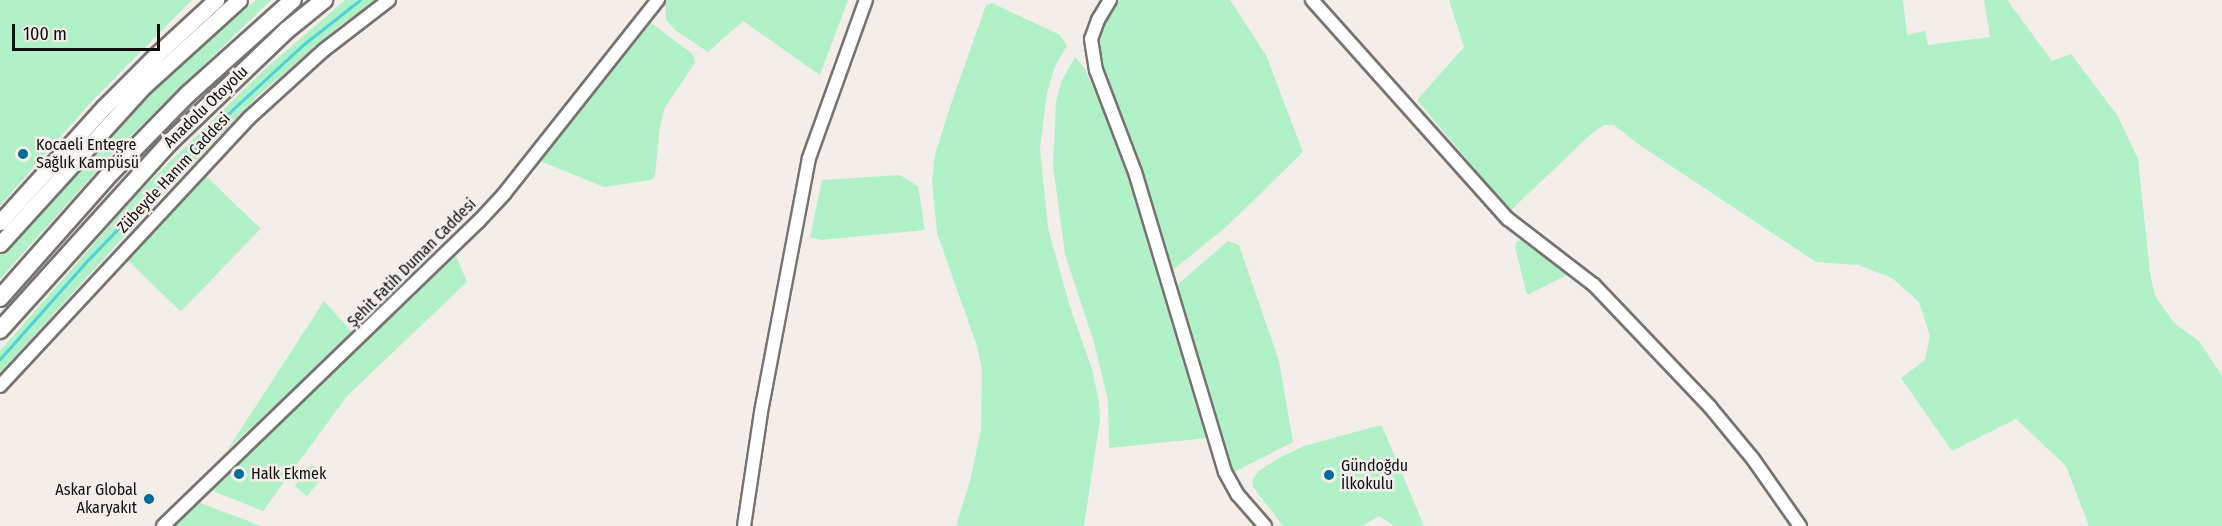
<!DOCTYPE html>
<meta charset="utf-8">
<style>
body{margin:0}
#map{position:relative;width:2222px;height:526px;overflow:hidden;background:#f4eeeb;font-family:"Fira Sans Condensed",sans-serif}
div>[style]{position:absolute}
.green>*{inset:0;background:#b1f1c7;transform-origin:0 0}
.stream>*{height:3px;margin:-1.5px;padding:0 1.5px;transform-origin:1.5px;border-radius:1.5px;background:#4bd3d8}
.roads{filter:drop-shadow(2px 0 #787370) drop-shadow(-2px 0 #787370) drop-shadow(0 2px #787370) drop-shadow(0 -2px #787370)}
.minor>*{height:12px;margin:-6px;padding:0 6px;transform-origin:6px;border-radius:6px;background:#fff}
.major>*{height:15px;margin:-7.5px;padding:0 7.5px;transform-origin:7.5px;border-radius:7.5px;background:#fff}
.highway>*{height:16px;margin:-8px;padding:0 8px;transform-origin:8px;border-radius:8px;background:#fff}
.dots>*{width:16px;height:16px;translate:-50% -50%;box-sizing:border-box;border:3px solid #f4eeeb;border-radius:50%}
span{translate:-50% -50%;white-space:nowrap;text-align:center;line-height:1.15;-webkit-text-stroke:5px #f4eeeb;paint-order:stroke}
.street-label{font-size:16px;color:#110f0e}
.poi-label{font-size:16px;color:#110f0e}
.left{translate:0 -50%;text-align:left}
.right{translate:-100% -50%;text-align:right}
.scale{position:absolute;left:12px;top:24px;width:148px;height:27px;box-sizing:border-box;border:3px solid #110f0e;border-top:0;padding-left:8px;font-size:18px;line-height:21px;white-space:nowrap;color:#110f0e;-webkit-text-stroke:4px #f4eeeb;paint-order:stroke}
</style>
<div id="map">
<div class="green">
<i style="clip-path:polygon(0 0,192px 0,91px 102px,0 206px)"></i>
<i style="clip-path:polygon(256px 0,271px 0,113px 153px,0 279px,0 254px,101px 143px,143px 97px)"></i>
<i style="clip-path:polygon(345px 0,377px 0,338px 27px,259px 95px,141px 218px,0 373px,0 351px,139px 192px,264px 70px)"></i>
<i style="clip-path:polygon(665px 0,848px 0,820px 75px,743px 21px,708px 52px,675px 30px,666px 20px)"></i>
<i style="clip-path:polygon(1118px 0,1230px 0,1266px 55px,1303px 152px,1226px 227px,1173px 270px,1140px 166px,1102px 67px,1100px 43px,1102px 26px)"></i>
<i style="clip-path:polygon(1449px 0,1903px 0,1907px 35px,1925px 31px,1928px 45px,1990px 37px,1984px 0,2007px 0,2052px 61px,2071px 54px,2117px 115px,2138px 159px,2150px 273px,2155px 296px,2174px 323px,2199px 341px,2222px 376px,2222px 526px,2089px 526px,2066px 466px,2016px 419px,1952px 451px,1901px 378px,1925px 360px,1930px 336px,1919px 302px,1892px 278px,1858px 265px,1816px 262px,1641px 146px,1614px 125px,1604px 125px,1590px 135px,1510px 211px,1417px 100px,1464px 47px)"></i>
<i style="clip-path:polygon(992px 3px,1060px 35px,1067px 46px,1055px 66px,1047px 93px,1040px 148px,1048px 228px,1070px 307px,1092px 369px,1099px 402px,1100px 420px,1084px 526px,956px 526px,970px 481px,981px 429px,982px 370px,977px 346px,937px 233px,932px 182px,935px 155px,951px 104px,986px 5px)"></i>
<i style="clip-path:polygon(651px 23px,690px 52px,694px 57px,695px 63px,665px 107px,660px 126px,655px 177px,651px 180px,604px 187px,542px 162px,543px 155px)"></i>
<i style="clip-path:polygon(1075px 57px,1085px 69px,1126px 165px,1208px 438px,1109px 448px,1108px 400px,1094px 343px,1065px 254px,1053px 165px,1056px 102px,1061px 82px)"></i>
<i style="clip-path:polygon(900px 175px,918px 186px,925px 230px,821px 240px,810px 237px,822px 180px)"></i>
<i style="left:206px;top:176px;width:76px;height:115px;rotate:44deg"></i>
<i style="clip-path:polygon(1522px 240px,1569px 274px,1527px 295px,1515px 247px,1517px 241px)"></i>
<i style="clip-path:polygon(1228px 241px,1239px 245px,1279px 361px,1293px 442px,1232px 473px,1176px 286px)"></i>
<i style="clip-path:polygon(456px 256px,467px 282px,347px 396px,263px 511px,208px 489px)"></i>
<i style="clip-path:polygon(324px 301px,354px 334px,228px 449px)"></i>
<i style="clip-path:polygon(1377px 426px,1382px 426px,1424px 526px,1394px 526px,1379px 516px,1362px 526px,1283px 526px,1253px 487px,1252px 480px,1260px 470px,1281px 457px,1304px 446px)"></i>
<i style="left:312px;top:465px;width:16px;height:27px;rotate:40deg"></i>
<i style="clip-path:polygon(198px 502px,261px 526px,173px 526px)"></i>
</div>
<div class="stream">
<i style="left:0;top:359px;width:127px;rotate:-48.5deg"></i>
<i style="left:84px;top:264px;width:215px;rotate:-46.1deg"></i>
<i style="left:233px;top:109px;width:96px;rotate:-42.5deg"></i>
<i style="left:304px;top:44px;width:71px;rotate:-38.2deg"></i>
</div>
<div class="roads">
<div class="minor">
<i style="left:1110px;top:0;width:23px;rotate:121deg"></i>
<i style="left:1098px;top:20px;width:20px;rotate:110deg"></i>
<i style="left:1091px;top:39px;width:31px;rotate:81deg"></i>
<i style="left:1096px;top:70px;width:109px;rotate:69.1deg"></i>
<i style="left:1135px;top:172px;width:313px;rotate:73.3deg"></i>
<i style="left:1225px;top:472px;width:26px;rotate:61deg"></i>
<i style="left:1238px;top:495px;width:41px;rotate:48.9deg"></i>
<i style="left:1312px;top:0;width:294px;rotate:48.2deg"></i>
<i style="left:1508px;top:219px;width:108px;rotate:37.5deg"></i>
<i style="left:1594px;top:285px;width:168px;rotate:46.4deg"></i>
<i style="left:1710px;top:407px;width:67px;rotate:50.4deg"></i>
<i style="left:1753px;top:459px;width:82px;rotate:55deg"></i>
<i style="left:0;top:386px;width:366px;rotate:-47.1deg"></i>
<i style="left:249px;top:118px;width:101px;rotate:-42.2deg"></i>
<i style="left:324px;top:50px;width:82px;rotate:-37.6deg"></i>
<i style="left:163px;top:526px;width:439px;rotate:-44deg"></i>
<i style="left:479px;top:221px;width:37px;rotate:-47deg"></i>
<i style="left:504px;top:194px;width:248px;rotate:-51.6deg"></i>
<i style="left:744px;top:526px;width:115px;rotate:-81.5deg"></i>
<i style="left:761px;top:412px;width:258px;rotate:-79.3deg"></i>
<i style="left:809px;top:158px;width:168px;rotate:-70.2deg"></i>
</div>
<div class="major">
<i style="left:0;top:222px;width:155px;rotate:-47.9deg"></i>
<i style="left:104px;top:107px;width:72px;rotate:-45deg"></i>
<i style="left:155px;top:56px;width:83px;rotate:-42.6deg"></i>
<i style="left:0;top:244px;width:214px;rotate:-47.7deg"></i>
<i style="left:144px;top:86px;width:128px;rotate:-42.2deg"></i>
</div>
<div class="highway">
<i style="left:0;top:298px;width:160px;rotate:-48.5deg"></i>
<i style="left:106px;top:178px;width:116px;rotate:-45.7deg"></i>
<i style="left:187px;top:95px;width:142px;rotate:-41.9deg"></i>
<i style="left:0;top:330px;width:252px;rotate:-47.9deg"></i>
<i style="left:169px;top:143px;width:163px;rotate:-43.8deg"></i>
<i style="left:287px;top:30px;width:48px;rotate:-39deg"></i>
</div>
</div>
<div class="dots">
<i style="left:23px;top:154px;background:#016b98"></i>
<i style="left:239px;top:474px;background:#016b98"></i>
<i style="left:1329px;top:475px;background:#016b98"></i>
<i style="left:149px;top:499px;background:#016b98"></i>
</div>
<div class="street-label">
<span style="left:206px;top:107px;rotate:-44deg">Anadolu Otoyolu</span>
<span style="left:174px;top:173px;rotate:-47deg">Zübeyde Hanım Caddesi</span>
<span style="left:412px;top:263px;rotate:-45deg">Şehit Fatih Duman Caddesi</span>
</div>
<div class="poi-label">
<span class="left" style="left:36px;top:154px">Kocaeli Entegre<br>Sağlık Kampüsü</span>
<span class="left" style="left:1341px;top:475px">Gündoğdu<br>İlkokulu</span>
<span class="left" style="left:251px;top:474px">Halk Ekmek</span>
<span class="right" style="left:137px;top:499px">Askar Global<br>Akaryakıt</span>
</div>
<div class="scale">100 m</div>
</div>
